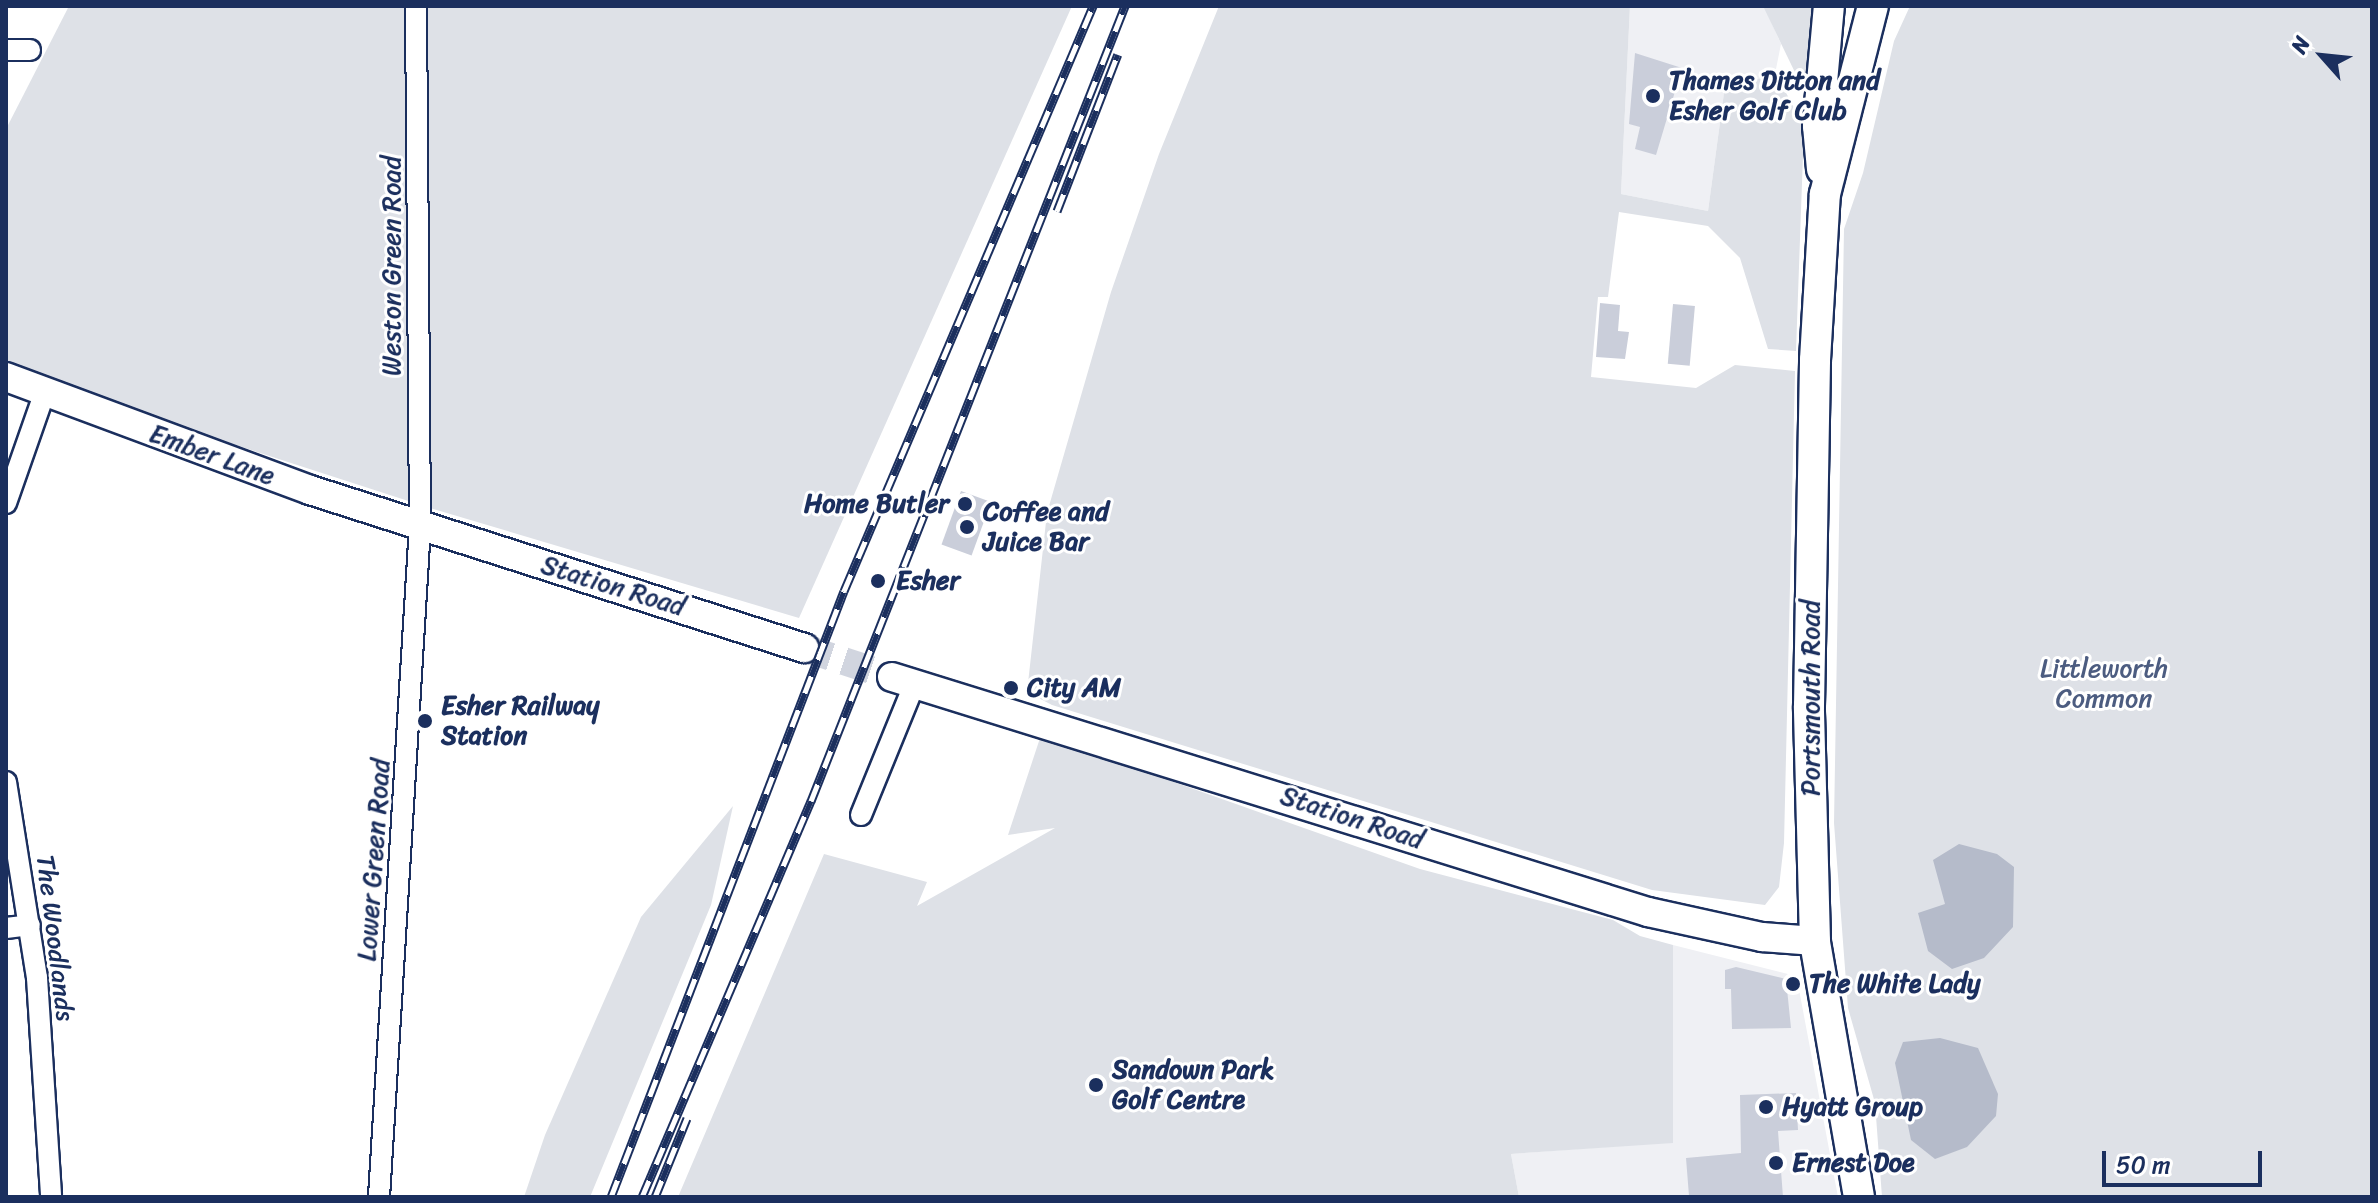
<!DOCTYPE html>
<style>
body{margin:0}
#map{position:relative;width:2378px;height:1203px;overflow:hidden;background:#fff;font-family:Sriracha,sans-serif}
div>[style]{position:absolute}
.built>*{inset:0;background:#eff0f4}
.green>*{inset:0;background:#dee1e7}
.water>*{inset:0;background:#b5bbca}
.building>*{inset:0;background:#caceda;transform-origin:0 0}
.secondary-tunnel>*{height:28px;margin-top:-14px;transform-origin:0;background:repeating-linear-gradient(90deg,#d1d5df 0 28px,transparent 0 42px)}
.roads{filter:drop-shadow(2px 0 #1b2f5e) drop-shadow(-2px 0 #1b2f5e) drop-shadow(0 2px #1b2f5e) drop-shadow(0 -2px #1b2f5e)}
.minor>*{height:20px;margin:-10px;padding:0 10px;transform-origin:10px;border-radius:10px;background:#fff}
.secondary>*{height:28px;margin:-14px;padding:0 14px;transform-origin:14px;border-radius:14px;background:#fff}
.primary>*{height:30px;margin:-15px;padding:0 15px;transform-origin:15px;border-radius:15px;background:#fff}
.rail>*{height:9px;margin-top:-4.5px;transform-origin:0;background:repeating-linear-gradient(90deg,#fff 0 18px,#1b2f5e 0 36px);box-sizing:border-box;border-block:2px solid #1b2f5e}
.dots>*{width:22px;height:22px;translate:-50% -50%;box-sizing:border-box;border:4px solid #fff;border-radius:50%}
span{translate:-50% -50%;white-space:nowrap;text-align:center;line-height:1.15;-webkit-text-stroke:6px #fff;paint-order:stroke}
.poi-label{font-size:26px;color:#1b2f5e;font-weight:700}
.left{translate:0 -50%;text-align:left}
.right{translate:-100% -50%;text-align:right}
.street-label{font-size:26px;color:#1b2f5e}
.park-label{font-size:26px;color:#4c5c80}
.frame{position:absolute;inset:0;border:8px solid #1b2f5e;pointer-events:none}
.north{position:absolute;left:2282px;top:16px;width:80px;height:80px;-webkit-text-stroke:6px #fff;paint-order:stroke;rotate:297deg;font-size:22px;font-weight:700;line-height:32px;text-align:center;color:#1b2f5e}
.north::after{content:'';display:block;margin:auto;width:28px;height:36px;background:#1b2f5e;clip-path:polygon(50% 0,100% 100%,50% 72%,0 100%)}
.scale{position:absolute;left:2102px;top:1151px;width:160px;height:36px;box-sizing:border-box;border:4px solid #1b2f5e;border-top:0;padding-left:10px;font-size:24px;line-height:28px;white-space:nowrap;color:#1b2f5e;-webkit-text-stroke:6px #fff;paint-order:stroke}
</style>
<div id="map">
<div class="built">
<i style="clip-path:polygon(1630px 6px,1764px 6px,1781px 44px,1774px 79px,1726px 78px,1708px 211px,1621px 194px)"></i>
<i style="clip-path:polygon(1673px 945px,1788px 974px,1798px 984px,1838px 1197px,1519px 1197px,1511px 1154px,1673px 1142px)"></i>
</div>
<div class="green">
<i style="clip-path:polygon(69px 6px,1072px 6px,799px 618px,430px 508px,106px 403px,6px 364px,6px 129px)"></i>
<i style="clip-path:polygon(1219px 6px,1630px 6px,1621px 194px,1708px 211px,1726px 78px,1774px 79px,1782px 85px,1804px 127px,1796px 351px,1768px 349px,1740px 258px,1708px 226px,1619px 212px,1608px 297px,1598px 297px,1591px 377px,1696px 388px,1735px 365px,1795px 371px,1784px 843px,1779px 887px,1765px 905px,1652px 890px,1052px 705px,1027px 692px,1047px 513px,1111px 292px,1159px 154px)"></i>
<i style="clip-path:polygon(1763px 6px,1813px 6px,1809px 87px,1803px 89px)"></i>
<i style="clip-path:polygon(1910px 6px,2372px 6px,2372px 1197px,1882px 1197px,1875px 1103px,1848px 1008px,1834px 823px,1844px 229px,1863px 173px,1894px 41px)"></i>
<i style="clip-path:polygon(1041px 735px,1420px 869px,1613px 920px,1640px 936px,1673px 945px,1673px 1143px,1511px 1154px,1519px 1197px,678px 1197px,824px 854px,927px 882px,917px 906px,1055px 828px,1008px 835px)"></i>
<i style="clip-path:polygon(733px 806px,711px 905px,590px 1197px,524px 1197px,545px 1135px,641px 917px)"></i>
</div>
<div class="water">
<i style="clip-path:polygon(1959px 844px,1997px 854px,2014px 867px,2013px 927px,1984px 958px,1952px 969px,1928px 951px,1918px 913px,1945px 904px,1933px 860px)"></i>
<i style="clip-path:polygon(1940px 1038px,1978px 1048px,1998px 1094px,1996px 1116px,1967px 1147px,1935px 1159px,1911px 1140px,1895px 1063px,1903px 1042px)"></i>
</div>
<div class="building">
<i style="clip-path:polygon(1635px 53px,1682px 68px,1656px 155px,1635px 149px,1640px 127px,1629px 124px)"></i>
<i style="clip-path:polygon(1600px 303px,1620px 305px,1618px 331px,1629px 332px,1625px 359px,1596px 357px)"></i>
<i style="left:1673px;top:304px;width:22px;height:60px;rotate:5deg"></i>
<i style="left:961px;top:491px;width:32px;height:57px;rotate:20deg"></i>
<i style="clip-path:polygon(1736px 967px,1786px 979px,1791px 1028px,1732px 1029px,1731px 989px,1725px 989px,1725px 970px)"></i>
<i style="clip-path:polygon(1796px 1093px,1798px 1130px,1778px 1131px,1783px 1197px,1689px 1196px,1686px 1158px,1741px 1153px,1740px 1095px)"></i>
</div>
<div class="secondary-tunnel">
<i style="left:804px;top:648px;width:93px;rotate:18.2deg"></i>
</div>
<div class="roads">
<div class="minor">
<i style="left:6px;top:50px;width:24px"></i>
<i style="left:6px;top:503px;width:121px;rotate:-70.7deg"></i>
<i style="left:6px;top:782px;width:198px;rotate:81deg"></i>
<i style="left:37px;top:978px;width:219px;rotate:86.3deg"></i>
<i style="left:861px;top:815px;width:143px;rotate:-67.8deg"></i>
<i style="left:6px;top:928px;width:24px;rotate:-7deg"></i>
<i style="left:379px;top:1197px;width:672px;rotate:-86.5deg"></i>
<i style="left:420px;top:526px;width:520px;rotate:-90.44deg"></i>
</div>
<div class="secondary">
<i style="left:6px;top:377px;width:324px;rotate:20.4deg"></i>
<i style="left:310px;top:490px;width:519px;rotate:17.74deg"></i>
<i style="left:892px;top:677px;width:792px;rotate:17.27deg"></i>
<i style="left:1648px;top:912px;width:117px;rotate:12.4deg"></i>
<i style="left:1762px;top:937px;width:53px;rotate:4.3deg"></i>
</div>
<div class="primary">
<i style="left:1822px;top:169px;width:43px;rotate:-95.3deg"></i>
<i style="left:1818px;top:126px;width:121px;rotate:-84.8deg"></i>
<i style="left:1859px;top:1197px;width:260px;rotate:-99.8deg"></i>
<i style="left:1815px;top:941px;width:235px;rotate:-91.5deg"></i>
<i style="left:1809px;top:706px;width:346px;rotate:-89deg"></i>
<i style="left:1815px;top:360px;width:166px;rotate:-86.6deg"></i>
<i style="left:1825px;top:194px;width:194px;rotate:-75.7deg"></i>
</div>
</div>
<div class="rail">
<i style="left:1057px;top:211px;width:168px;rotate:-68.8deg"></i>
<i style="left:611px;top:1197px;width:649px;rotate:-68.97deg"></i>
<i style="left:844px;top:591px;width:636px;rotate:-66.94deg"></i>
<i style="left:642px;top:1197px;width:431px;rotate:-66.9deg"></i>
<i style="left:811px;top:801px;width:855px;rotate:-68.45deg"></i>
<i style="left:655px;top:1197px;width:85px;rotate:-67.9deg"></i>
</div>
<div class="dots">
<i style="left:1653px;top:96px;background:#1b2f5e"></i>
<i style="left:965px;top:504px;background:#1b2f5e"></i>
<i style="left:967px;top:527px;background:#1b2f5e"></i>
<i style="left:878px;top:581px;background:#1b2f5e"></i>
<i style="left:1011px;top:688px;background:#1b2f5e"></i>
<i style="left:425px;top:721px;background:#1b2f5e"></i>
<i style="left:1793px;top:984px;background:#1b2f5e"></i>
<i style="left:1096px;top:1085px;background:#1b2f5e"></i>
<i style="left:1766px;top:1107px;background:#1b2f5e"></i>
<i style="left:1776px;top:1163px;background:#1b2f5e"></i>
</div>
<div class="poi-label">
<span class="left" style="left:1669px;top:96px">Thames Ditton and<br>Esher Golf Club</span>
<span class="right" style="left:949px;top:504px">Home Butler</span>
<span class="left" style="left:983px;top:527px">Coffee and<br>Juice Bar</span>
<span class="left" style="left:896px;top:581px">Esher</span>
<span class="left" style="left:1027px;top:688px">City AM</span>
<span class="left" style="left:441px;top:721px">Esher Railway<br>Station</span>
<span class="left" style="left:1809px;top:984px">The White Lady</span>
<span class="left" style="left:1112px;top:1085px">Sandown Park<br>Golf Centre</span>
<span class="left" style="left:1782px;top:1107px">Hyatt Group</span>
<span class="left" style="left:1792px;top:1163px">Ernest Doe</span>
</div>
<div class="street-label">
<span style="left:392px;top:266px;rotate:-90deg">Weston Green Road</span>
<span style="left:212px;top:455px;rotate:20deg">Ember Lane</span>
<span style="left:613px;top:586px;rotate:17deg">Station Road</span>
<span style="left:1811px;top:698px;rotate:-90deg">Portsmouth Road</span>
<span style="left:1352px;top:818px;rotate:18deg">Station Road</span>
<span style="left:374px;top:860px;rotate:-86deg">Lower Green Road</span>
<span style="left:55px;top:938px;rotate:83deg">The Woodlands</span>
</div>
<div class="park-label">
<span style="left:2104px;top:684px">Littleworth<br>Common</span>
</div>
<div class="frame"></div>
<div class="north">N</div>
<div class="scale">50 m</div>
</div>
